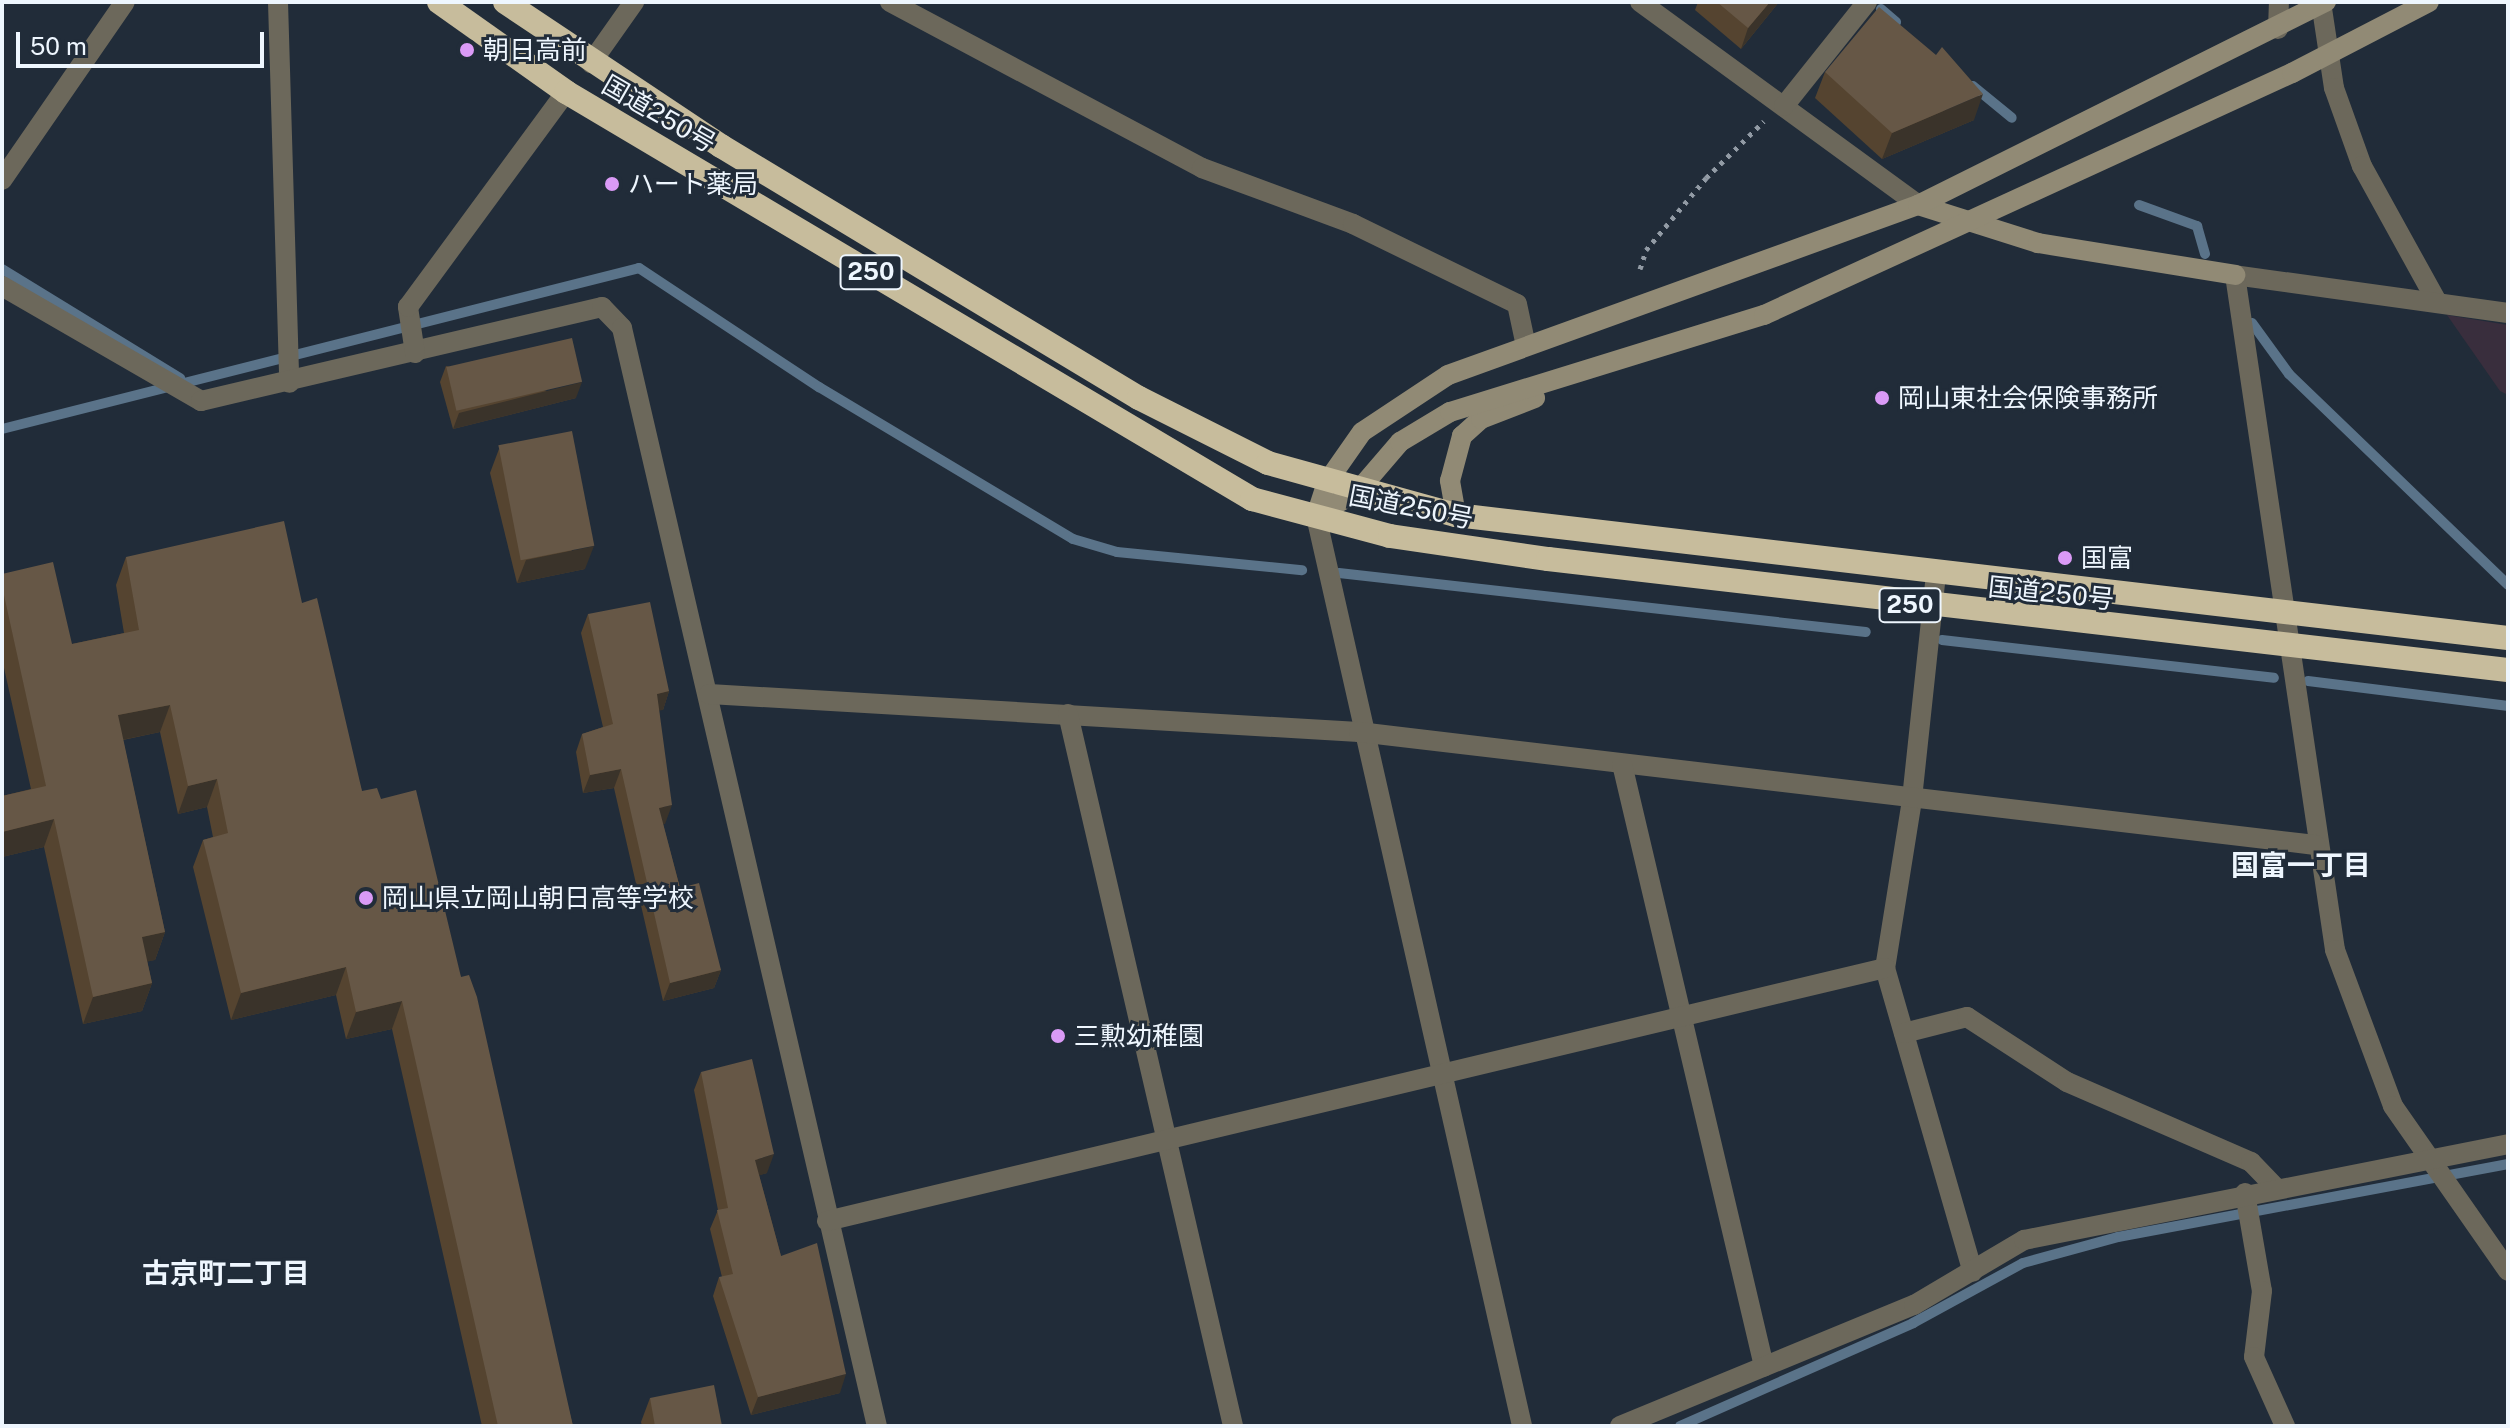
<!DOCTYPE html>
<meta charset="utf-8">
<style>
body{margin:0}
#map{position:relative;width:2510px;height:1428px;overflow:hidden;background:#212c39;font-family:"Public Sans","Noto Sans JP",sans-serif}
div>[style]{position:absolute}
.industrial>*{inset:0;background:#392e3d}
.stream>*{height:10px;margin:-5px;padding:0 5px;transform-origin:5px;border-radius:5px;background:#5a7389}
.path>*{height:5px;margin-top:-2.5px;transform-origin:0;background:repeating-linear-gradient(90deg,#929ba5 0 4px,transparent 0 10px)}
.street>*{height:20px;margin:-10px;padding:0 10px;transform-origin:10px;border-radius:10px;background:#6c685b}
.secondary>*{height:20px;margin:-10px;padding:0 10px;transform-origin:10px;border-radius:10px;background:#918a75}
.highway>*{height:24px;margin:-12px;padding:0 12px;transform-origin:12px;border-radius:12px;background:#c7bc9c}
.wall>*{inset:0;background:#554430}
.shaded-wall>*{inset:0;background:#3a332a}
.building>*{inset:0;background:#665746;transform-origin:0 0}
.dots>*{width:22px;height:22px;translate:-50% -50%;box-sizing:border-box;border:4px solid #212c39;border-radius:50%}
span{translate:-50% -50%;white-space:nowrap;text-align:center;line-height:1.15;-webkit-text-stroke:6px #212c39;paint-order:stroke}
.shield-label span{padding:2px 6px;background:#212c39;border:2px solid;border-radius:6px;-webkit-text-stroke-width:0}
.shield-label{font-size:24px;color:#eef6fe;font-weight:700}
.poi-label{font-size:26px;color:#eef6fe}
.left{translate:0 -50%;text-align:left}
.street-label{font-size:26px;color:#eef6fe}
.neighbourhood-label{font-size:28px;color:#eef6fe;font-weight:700}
.frame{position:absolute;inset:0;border:4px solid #eef6fe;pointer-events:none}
.scale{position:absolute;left:16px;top:32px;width:248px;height:36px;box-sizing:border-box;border:4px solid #eef6fe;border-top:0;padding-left:10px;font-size:24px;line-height:28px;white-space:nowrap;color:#eef6fe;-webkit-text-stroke:6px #212c39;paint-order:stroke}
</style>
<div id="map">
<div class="industrial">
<i style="clip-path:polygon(2447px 315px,2508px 325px,2508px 395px,2500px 391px)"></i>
</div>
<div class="stream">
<i style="left:1881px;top:9px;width:20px;rotate:41deg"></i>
<i style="left:1973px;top:86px;width:50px;rotate:39.4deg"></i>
<i style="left:2139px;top:205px;width:62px;rotate:19.9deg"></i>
<i style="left:2197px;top:226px;width:29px;rotate:74deg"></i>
<i style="left:2px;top:269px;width:209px;rotate:31.5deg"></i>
<i style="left:2252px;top:323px;width:63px;rotate:54deg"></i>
<i style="left:2289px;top:374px;width:304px;rotate:43.9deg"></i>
<i style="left:2px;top:429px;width:657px;rotate:-14.18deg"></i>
<i style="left:639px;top:268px;width:216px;rotate:33.5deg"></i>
<i style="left:819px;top:387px;width:296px;rotate:30.9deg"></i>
<i style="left:1073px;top:539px;width:46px;rotate:16.5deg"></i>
<i style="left:1117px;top:552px;width:186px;rotate:5.6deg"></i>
<i style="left:1339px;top:573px;width:530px;rotate:6.39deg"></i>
<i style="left:1942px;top:640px;width:334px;rotate:6.5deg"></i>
<i style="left:2308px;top:681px;width:202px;rotate:7.1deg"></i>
<i style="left:1680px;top:1426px;width:255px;rotate:-23.8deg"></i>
<i style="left:1913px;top:1323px;width:125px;rotate:-28.6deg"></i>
<i style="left:2023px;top:1263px;width:98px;rotate:-15.3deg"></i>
<i style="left:2118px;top:1237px;width:397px;rotate:-10.6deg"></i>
</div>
<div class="path">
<i style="left:1640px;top:269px;width:20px;rotate:-72deg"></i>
<i style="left:1646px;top:250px;width:94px;rotate:-50.2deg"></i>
<i style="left:1706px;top:178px;width:81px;rotate:-44.5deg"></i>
</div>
<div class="street">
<i style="left:278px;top:2px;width:381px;rotate:88.3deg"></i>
<i style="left:890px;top:2px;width:353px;rotate:28deg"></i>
<i style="left:1202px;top:168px;width:161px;rotate:20.3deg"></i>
<i style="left:1353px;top:224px;width:182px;rotate:26deg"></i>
<i style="left:1517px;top:304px;width:43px;rotate:77.9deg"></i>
<i style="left:1640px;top:2px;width:344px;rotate:36.1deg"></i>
<i style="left:2321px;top:2px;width:87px;rotate:81.4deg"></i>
<i style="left:2334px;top:88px;width:83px;rotate:70.3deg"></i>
<i style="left:2362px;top:166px;width:155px;rotate:61.1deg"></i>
<i style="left:2278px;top:29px;width:27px;rotate:-88deg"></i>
<i style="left:591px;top:63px;width:75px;rotate:-54.8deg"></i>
<i style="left:1784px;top:106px;width:133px;rotate:-51.4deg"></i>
<i style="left:2px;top:180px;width:216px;rotate:-55.4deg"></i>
<i style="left:2px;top:286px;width:230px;rotate:30deg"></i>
<i style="left:201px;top:401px;width:412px;rotate:-13.2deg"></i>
<i style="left:602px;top:307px;width:29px;rotate:46deg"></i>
<i style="left:622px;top:328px;width:1127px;rotate:76.93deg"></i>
<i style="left:2508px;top:313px;width:276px;rotate:-172.1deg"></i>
<i style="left:2235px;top:275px;width:682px;rotate:81.57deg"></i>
<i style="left:2335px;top:950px;width:166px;rotate:69.6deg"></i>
<i style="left:2393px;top:1106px;width:201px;rotate:55.1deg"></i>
<i style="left:415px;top:353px;width:47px;rotate:-98.7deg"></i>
<i style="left:408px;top:307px;width:267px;rotate:-53.7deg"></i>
<i style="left:1316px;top:516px;width:933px;rotate:77.24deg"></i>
<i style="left:1936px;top:574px;width:227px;rotate:96.1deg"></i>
<i style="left:1912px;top:800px;width:170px;rotate:99.1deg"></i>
<i style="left:1885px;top:968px;width:316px;rotate:73.9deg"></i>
<i style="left:709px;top:694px;width:651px;rotate:3.35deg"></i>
<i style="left:1359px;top:732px;width:963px;rotate:6.74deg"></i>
<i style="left:1068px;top:714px;width:731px;rotate:76.95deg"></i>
<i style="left:1622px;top:764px;width:619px;rotate:76.73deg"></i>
<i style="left:1904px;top:1033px;width:65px;rotate:-14.3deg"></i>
<i style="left:1967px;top:1017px;width:119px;rotate:33deg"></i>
<i style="left:2067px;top:1082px;width:201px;rotate:23.5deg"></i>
<i style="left:2251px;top:1162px;width:35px;rotate:46deg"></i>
<i style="left:2245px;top:1193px;width:99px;rotate:80.2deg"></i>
<i style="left:2262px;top:1291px;width:66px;rotate:96.9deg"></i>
<i style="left:2254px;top:1357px;width:76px;rotate:65.8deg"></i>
<i style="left:827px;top:1221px;width:1088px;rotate:-13.45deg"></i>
<i style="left:1620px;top:1426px;width:318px;rotate:-22.4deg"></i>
<i style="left:1914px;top:1305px;width:128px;rotate:-30.6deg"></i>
<i style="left:2024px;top:1240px;width:493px;rotate:-11.2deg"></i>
</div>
<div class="secondary">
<i style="left:1918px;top:205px;width:126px;rotate:17.6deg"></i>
<i style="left:2038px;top:243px;width:200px;rotate:9.2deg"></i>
<i style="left:1456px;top:515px;width:35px;rotate:-100deg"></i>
<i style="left:1450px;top:481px;width:47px;rotate:-75.1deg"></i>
<i style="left:1462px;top:436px;width:25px;rotate:-42deg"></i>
<i style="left:1481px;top:419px;width:58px;rotate:-21.3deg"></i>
<i style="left:1316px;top:516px;width:49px;rotate:-30.8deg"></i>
<i style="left:1358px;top:491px;width:65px;rotate:-49.4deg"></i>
<i style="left:1400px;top:442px;width:58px;rotate:-31deg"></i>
<i style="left:1450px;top:412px;width:329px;rotate:-17.2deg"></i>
<i style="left:1764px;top:315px;width:581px;rotate:-24.62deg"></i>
<i style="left:2292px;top:73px;width:154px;rotate:-27.4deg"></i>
<i style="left:1316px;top:516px;width:36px;rotate:-72deg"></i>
<i style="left:1327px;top:482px;width:61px;rotate:-55deg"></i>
<i style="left:1362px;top:432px;width:103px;rotate:-33.5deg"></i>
<i style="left:1448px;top:375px;width:500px;rotate:-19.9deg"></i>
<i style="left:1918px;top:205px;width:456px;rotate:-26.5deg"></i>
</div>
<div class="highway">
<i style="left:439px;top:2px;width:156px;rotate:35.3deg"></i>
<i style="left:566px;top:92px;width:798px;rotate:30.68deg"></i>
<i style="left:1252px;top:499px;width:143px;rotate:15deg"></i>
<i style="left:1390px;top:536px;width:160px;rotate:8.3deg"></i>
<i style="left:1548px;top:559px;width:966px;rotate:6.6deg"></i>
<i style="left:505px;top:2px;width:260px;rotate:33.7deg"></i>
<i style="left:721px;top:146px;width:488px;rotate:31.1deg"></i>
<i style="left:1139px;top:398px;width:144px;rotate:26.7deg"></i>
<i style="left:1268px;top:463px;width:195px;rotate:15.5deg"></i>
<i style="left:1456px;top:515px;width:1059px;rotate:6.67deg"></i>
</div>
<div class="wall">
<i style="clip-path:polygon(1698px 2px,1779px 2px,1741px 49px,1695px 10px)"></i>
<i style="clip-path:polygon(1825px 72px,1974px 120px,1882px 159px,1815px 98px)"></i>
<i style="clip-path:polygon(446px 366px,576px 398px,453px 429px,440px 382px)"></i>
<i style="clip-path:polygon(499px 449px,585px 569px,517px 583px,490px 473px)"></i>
<i style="clip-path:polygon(126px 557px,302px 603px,362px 791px,381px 799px,461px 977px,573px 1426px,482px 1426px,392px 1029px,346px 1039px,336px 995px,231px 1020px,193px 867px,203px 840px,213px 837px,207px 807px,178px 814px,160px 732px,123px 740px,165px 932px,155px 960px,147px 961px,152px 983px,142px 1011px,83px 1024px,44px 847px,2px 857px,2px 796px,31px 789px,2px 659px,2px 586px,72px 644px,124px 633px,116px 585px)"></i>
<i style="clip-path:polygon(588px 614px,669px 691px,663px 710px,659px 710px,665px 824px,663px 824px,680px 888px,721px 970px,714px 988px,663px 1001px,614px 788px,583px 793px,576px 752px,582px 734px,603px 727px,581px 633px)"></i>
<i style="clip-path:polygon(701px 1072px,767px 1173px,759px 1175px,781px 1256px,840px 1393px,751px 1415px,713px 1296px,719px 1277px,722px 1277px,710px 1229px,718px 1210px,694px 1090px)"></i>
<i style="clip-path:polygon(650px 1398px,722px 1426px,642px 1426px,641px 1422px)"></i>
</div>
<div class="shaded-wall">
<i style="clip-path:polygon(1770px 2px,1779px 2px,1741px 49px,1748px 28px)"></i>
<i style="clip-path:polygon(1983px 94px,1974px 120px,1882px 159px,1892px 133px)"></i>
<i style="clip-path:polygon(582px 382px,576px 398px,453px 429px,459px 413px)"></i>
<i style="clip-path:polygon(594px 546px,585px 569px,517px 583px,526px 560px)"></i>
<i style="clip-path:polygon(669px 691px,663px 710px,650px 712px,657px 694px)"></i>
<i style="clip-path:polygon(170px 705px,160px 732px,107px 743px,118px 715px)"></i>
<i style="clip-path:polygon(621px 769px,614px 788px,583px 793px,590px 775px)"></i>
<i style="clip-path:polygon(217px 779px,207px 807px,178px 814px,188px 786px)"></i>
<i style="clip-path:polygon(672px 805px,665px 824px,652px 826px,659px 808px)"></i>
<i style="clip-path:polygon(54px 819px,44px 847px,2px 857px,2px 832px)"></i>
<i style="clip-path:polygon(165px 932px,155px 960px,132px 965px,142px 937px)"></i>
<i style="clip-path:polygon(346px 967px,336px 995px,231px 1020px,241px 993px)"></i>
<i style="clip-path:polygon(721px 970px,714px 988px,663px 1001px,670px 983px)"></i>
<i style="clip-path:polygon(152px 983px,142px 1011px,83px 1024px,93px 997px)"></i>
<i style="clip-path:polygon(402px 1001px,392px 1029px,346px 1039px,356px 1012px)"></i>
<i style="clip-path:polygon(774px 1154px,767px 1173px,748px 1179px,755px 1160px)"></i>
<i style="clip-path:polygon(846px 1374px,840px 1393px,751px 1415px,758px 1397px)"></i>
</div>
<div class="building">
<i style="clip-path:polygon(1717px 2px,1770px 2px,1748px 28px)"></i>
<i style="clip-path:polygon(1879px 7px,1936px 55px,1942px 47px,1983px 94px,1892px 133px,1825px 72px)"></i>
<i style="left:572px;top:338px;width:45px;height:129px;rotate:77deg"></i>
<i style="left:572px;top:431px;width:117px;height:75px;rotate:79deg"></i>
<i style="clip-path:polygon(284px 521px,302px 603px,317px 598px,362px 791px,377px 788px,381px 799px,416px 790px,461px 977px,469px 975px,477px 997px,573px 1426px,498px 1426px,402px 1001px,356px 1012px,346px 967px,241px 993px,203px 840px,228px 833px,217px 779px,188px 786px,170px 705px,118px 715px,165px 932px,142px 937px,152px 983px,93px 997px,54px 819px,2px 832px,2px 796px,46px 786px,2px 586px,2px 574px,53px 562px,72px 644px,139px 630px,126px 557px)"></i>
<i style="clip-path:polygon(650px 602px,669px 691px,657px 694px,672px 805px,659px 808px,680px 888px,699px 883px,721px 970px,670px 983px,621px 769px,590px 775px,582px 734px,613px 724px,588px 614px)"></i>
<i style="clip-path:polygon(752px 1059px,774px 1154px,755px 1160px,781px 1256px,817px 1243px,846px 1374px,758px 1397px,719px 1277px,733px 1274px,717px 1210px,728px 1208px,701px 1072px)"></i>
<i style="clip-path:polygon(714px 1385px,722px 1426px,655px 1426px,650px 1398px)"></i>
</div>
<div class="dots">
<i style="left:467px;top:50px;background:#da9af6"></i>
<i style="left:612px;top:184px;background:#da9af6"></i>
<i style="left:1882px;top:398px;background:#da9af6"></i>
<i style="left:2065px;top:558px;background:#da9af6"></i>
<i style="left:366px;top:898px;background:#da9af6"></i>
<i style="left:1058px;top:1036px;background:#da9af6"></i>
</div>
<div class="shield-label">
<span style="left:871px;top:272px">250</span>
<span style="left:1910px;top:605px">250</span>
</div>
<div class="poi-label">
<span class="left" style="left:483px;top:50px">朝日高前</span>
<span class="left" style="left:628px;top:184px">ハート薬局</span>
<span class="left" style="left:1898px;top:398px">岡山東社会保険事務所</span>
<span class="left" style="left:2081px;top:558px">国富</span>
<span class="left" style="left:382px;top:898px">岡山県立岡山朝日高等学校</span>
<span class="left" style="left:1074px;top:1036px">三勲幼稚園</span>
</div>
<div class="street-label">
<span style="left:659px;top:114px;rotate:30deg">国道250号</span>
<span style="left:1411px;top:507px;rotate:11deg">国道250号</span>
<span style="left:2051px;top:593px;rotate:6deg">国道250号</span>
</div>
<div class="neighbourhood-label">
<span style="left:2301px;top:865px">国富一丁目</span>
<span style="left:226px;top:1273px">古京町二丁目</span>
</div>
<div class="frame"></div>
<div class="scale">50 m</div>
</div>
